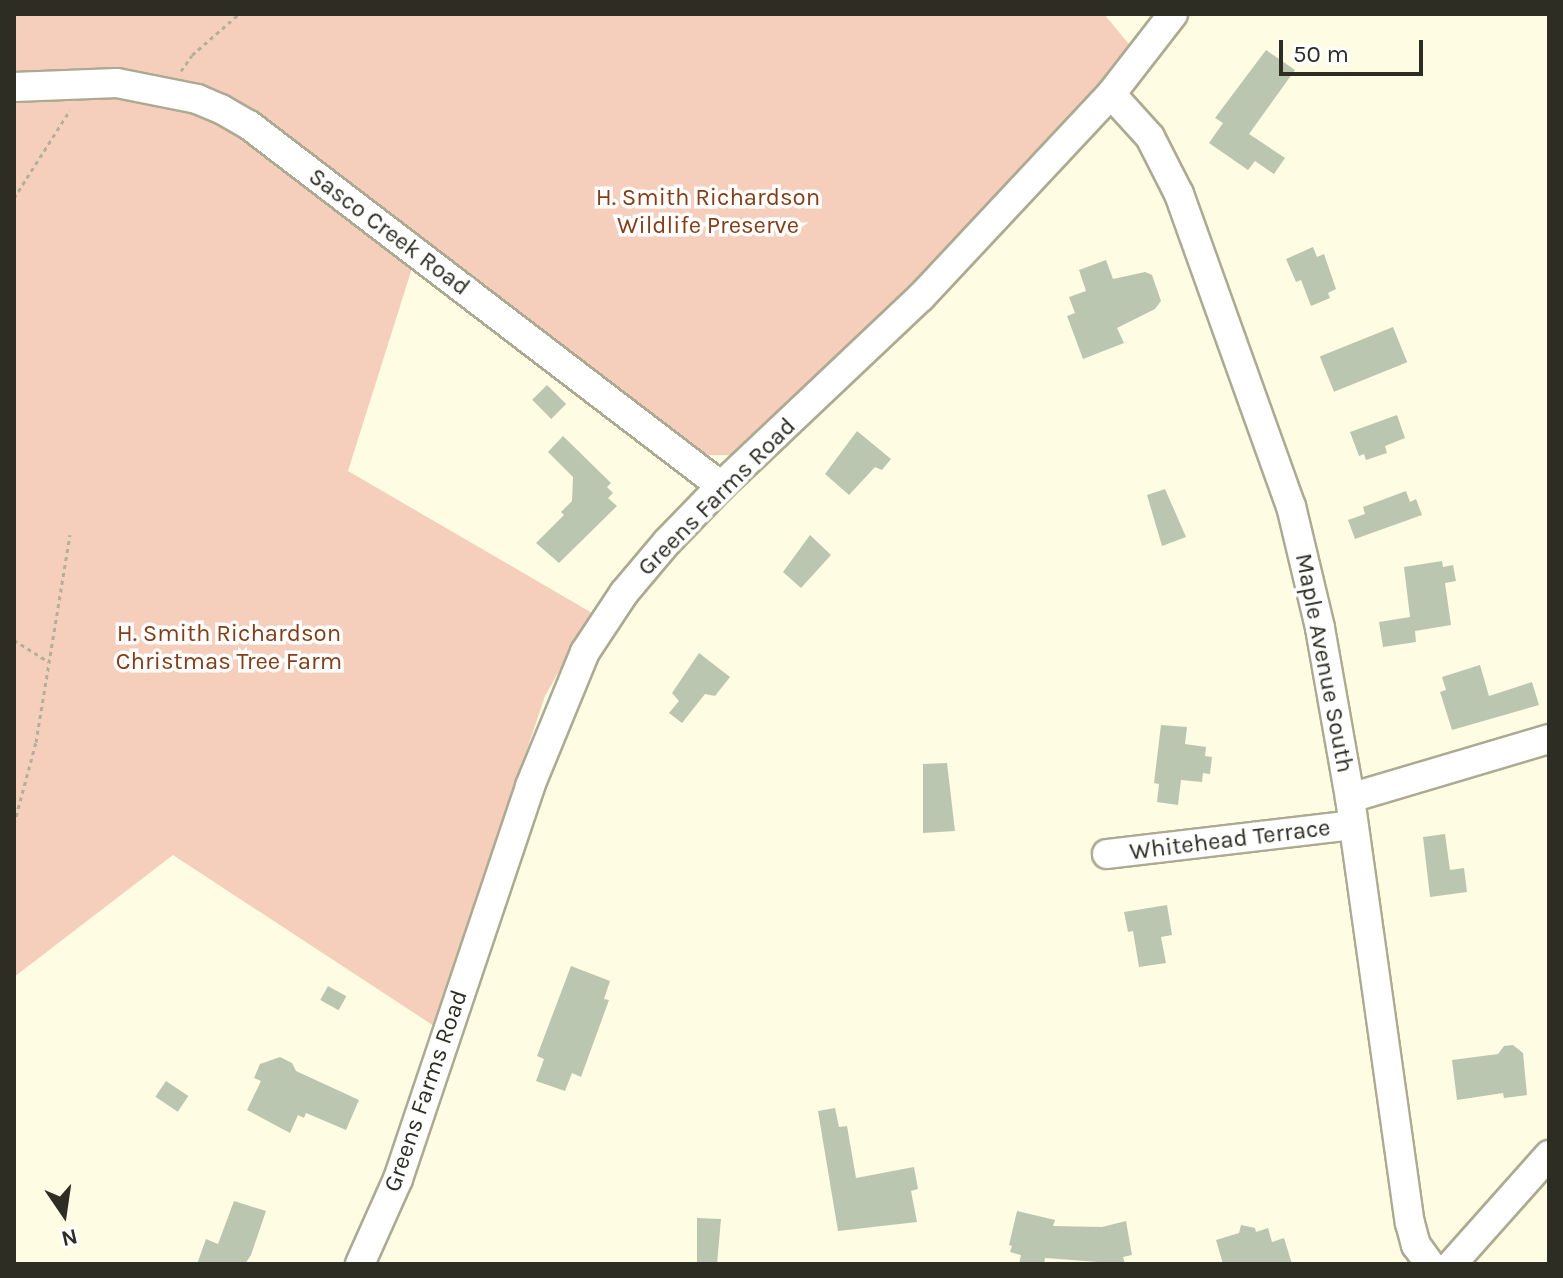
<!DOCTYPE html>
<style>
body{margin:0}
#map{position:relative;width:1563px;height:1278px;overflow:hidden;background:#fefce3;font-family:Karla,sans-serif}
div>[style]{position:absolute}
.green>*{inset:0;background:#f6cebc}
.building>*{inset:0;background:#bbc6b1;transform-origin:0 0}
.path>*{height:3px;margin-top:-1.5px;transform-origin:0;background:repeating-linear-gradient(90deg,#b2b09d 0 4px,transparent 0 8px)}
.roads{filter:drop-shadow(2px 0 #adaa93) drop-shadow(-2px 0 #adaa93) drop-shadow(0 2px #adaa93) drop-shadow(0 -2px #adaa93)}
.minor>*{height:28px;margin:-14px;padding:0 14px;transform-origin:14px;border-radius:14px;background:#fff}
span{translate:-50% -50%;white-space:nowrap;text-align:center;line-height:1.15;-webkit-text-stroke:7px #fff;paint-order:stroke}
.park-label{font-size:24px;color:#853d17}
.street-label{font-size:24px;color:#2e2d24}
.frame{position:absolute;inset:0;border:16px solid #2e2d24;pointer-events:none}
.north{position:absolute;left:24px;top:1174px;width:80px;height:80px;-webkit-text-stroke:6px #fff;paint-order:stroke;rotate:167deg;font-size:22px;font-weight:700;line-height:32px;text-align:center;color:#2e2d24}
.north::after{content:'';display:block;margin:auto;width:28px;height:36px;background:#2e2d24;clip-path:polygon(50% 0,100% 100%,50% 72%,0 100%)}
.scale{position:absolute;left:1279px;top:40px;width:144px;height:36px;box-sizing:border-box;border:4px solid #2e2d24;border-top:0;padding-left:10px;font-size:24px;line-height:28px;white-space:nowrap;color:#2e2d24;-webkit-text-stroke:6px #fff;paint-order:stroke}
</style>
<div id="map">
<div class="green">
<i style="clip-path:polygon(14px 14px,1104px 14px,1133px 49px,915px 287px,739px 455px,708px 455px,682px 442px,335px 177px,127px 71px,79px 68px,14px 72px)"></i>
<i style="clip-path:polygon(106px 94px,141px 96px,227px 121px,413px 265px,348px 471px,592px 613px,545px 696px,434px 1026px,173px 855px,14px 977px,14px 102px)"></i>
</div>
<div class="building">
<i style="clip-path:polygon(1266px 50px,1295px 70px,1249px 134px,1285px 158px,1274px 174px,1255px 161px,1248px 170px,1209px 143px,1223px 123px,1215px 118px)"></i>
<i style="clip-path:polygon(1313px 247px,1317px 257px,1324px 254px,1336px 289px,1328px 293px,1330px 298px,1311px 306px,1301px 280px,1296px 282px,1286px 259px)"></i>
<i style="clip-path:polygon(1106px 260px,1113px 279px,1145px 272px,1152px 275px,1161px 301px,1155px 309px,1117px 328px,1124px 343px,1083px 359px,1067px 316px,1075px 313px,1069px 297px,1086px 291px,1079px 270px)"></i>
<i style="left:1393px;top:327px;width:38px;height:79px;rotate:68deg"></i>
<i style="left:547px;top:385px;width:27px;height:21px;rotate:45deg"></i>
<i style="clip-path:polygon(1397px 415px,1405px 438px,1385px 446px,1387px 453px,1366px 460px,1364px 454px,1359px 456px,1350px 432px)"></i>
<i style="clip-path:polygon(857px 431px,891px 459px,882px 470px,875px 467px,849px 495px,825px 474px)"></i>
<i style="clip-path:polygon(563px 436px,611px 483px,607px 487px,613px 493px,608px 498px,617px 506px,559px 563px,536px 543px,564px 515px,561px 512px,572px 501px,573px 477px,548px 452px)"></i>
<i style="clip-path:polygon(1165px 489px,1186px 537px,1162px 546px,1147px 495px)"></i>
<i style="clip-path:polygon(1406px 491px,1410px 502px,1416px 499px,1422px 515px,1355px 539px,1348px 520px,1365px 514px,1363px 507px)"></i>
<i style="clip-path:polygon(810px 535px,831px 555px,801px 588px,783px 572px)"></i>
<i style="clip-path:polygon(1442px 561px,1443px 567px,1453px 565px,1456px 581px,1445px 583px,1451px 625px,1415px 631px,1416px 642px,1383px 647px,1379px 622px,1410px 617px,1404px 567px)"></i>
<i style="clip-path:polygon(699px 653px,730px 677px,715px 696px,705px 694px,682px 723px,669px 713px,679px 701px,672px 693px)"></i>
<i style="clip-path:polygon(1480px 665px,1489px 696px,1532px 682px,1539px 705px,1452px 730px,1440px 692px,1446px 690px,1442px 677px)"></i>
<i style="clip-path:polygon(1161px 725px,1187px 727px,1185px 744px,1206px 747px,1205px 756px,1212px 757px,1210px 774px,1203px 773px,1202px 782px,1181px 780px,1178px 805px,1157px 802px,1159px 784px,1154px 783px)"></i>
<i style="clip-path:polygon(947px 763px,955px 831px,923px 833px,923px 764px)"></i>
<i style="clip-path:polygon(1445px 834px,1450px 870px,1464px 868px,1467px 892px,1430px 897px,1423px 837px)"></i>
<i style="clip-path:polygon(1167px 905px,1172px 935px,1161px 937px,1166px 963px,1139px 967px,1133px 931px,1128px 932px,1124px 912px)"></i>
<i style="clip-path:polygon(571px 966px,610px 981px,604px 999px,609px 1000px,581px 1077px,572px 1073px,565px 1091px,536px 1081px,544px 1059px,537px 1056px)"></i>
<i style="left:328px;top:986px;width:21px;height:16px;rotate:29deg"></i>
<i style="clip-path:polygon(1513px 1045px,1523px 1053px,1527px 1095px,1504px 1098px,1503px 1093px,1457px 1100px,1452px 1060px,1498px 1054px,1504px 1046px)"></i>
<i style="clip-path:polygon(280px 1057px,292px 1063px,296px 1071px,359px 1100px,346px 1130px,306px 1113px,304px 1118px,298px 1115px,290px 1133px,247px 1110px,261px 1081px,254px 1078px,260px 1064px)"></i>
<i style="left:166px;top:1081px;width:27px;height:19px;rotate:34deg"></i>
<i style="clip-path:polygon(835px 1108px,839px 1127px,847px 1126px,856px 1178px,914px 1167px,918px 1189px,911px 1191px,917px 1222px,838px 1231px,818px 1111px)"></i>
<i style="clip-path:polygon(234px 1201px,266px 1211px,251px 1255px,245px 1264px,197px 1264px,206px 1239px,218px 1244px)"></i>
<i style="clip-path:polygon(1017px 1211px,1055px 1220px,1053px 1226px,1102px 1227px,1126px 1221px,1132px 1255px,1123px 1257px,1125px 1264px,1045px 1258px,1044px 1264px,1019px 1264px,1021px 1255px,1010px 1252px,1012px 1246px,1009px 1245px)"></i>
<i style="clip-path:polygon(697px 1218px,721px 1219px,717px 1264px,697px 1264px)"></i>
<i style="clip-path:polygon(1241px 1225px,1255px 1228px,1256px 1232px,1268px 1228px,1272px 1242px,1284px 1238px,1292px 1264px,1223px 1264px,1216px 1240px,1239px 1233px)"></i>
</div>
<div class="path">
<i style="left:181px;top:71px;width:19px;rotate:-55deg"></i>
<i style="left:192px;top:55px;width:62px;rotate:-41.1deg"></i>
<i style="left:14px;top:198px;width:104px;rotate:-57.5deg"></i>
<i style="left:14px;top:640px;width:41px;rotate:32.2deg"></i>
<i style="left:14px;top:824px;width:85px;rotate:-75deg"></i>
<i style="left:36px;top:742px;width:210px;rotate:-80.7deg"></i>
</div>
<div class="roads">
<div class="minor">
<i style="left:14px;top:87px;width:103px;rotate:-2.2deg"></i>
<i style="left:117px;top:83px;width:82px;rotate:11.3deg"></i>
<i style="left:197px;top:99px;width:26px;rotate:23deg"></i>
<i style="left:221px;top:109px;width:32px;rotate:30deg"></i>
<i style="left:249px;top:125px;width:594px;rotate:37.41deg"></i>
<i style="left:1111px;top:94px;width:58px;rotate:47.8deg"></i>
<i style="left:1150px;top:137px;width:64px;rotate:63deg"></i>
<i style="left:1179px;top:194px;width:331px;rotate:70.3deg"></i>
<i style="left:1291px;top:506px;width:125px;rotate:76.6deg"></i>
<i style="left:1320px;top:628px;width:173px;rotate:80deg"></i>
<i style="left:1350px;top:798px;width:429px;rotate:82deg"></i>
<i style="left:1410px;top:1223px;width:23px;rotate:75deg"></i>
<i style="left:1416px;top:1245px;width:24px;rotate:54deg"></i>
<i style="left:1350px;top:798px;width:208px;rotate:-16.5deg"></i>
<i style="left:1107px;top:854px;width:248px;rotate:-6.7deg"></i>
<i style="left:360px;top:1264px;width:93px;rotate:-65.9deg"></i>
<i style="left:398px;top:1179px;width:415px;rotate:-71.4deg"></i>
<i style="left:530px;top:786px;width:145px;rotate:-67.7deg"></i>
<i style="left:585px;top:652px;width:71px;rotate:-56.5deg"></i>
<i style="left:624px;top:593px;width:67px;rotate:-49.9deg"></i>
<i style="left:667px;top:542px;width:78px;rotate:-46deg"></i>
<i style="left:721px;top:486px;width:275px;rotate:-43.4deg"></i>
<i style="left:921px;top:297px;width:278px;rotate:-46.9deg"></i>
<i style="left:1111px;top:94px;width:101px;rotate:-52.2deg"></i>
<i style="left:1452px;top:1264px;width:146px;rotate:-48.3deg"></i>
</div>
</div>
<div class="park-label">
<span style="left:708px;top:212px">H. Smith Richardson<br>Wildlife Preserve</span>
<span style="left:229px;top:648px">H. Smith Richardson<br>Christmas Tree Farm</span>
</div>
<div class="street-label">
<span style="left:389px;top:232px;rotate:37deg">Sasco Creek Road</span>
<span style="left:717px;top:497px;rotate:-45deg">Greens Farms Road</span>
<span style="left:1324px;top:663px;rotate:79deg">Maple Avenue South</span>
<span style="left:1230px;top:840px;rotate:-7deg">Whitehead Terrace</span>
<span style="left:426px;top:1091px;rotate:-71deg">Greens Farms Road</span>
</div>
<div class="frame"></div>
<div class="north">N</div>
<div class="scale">50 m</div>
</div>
